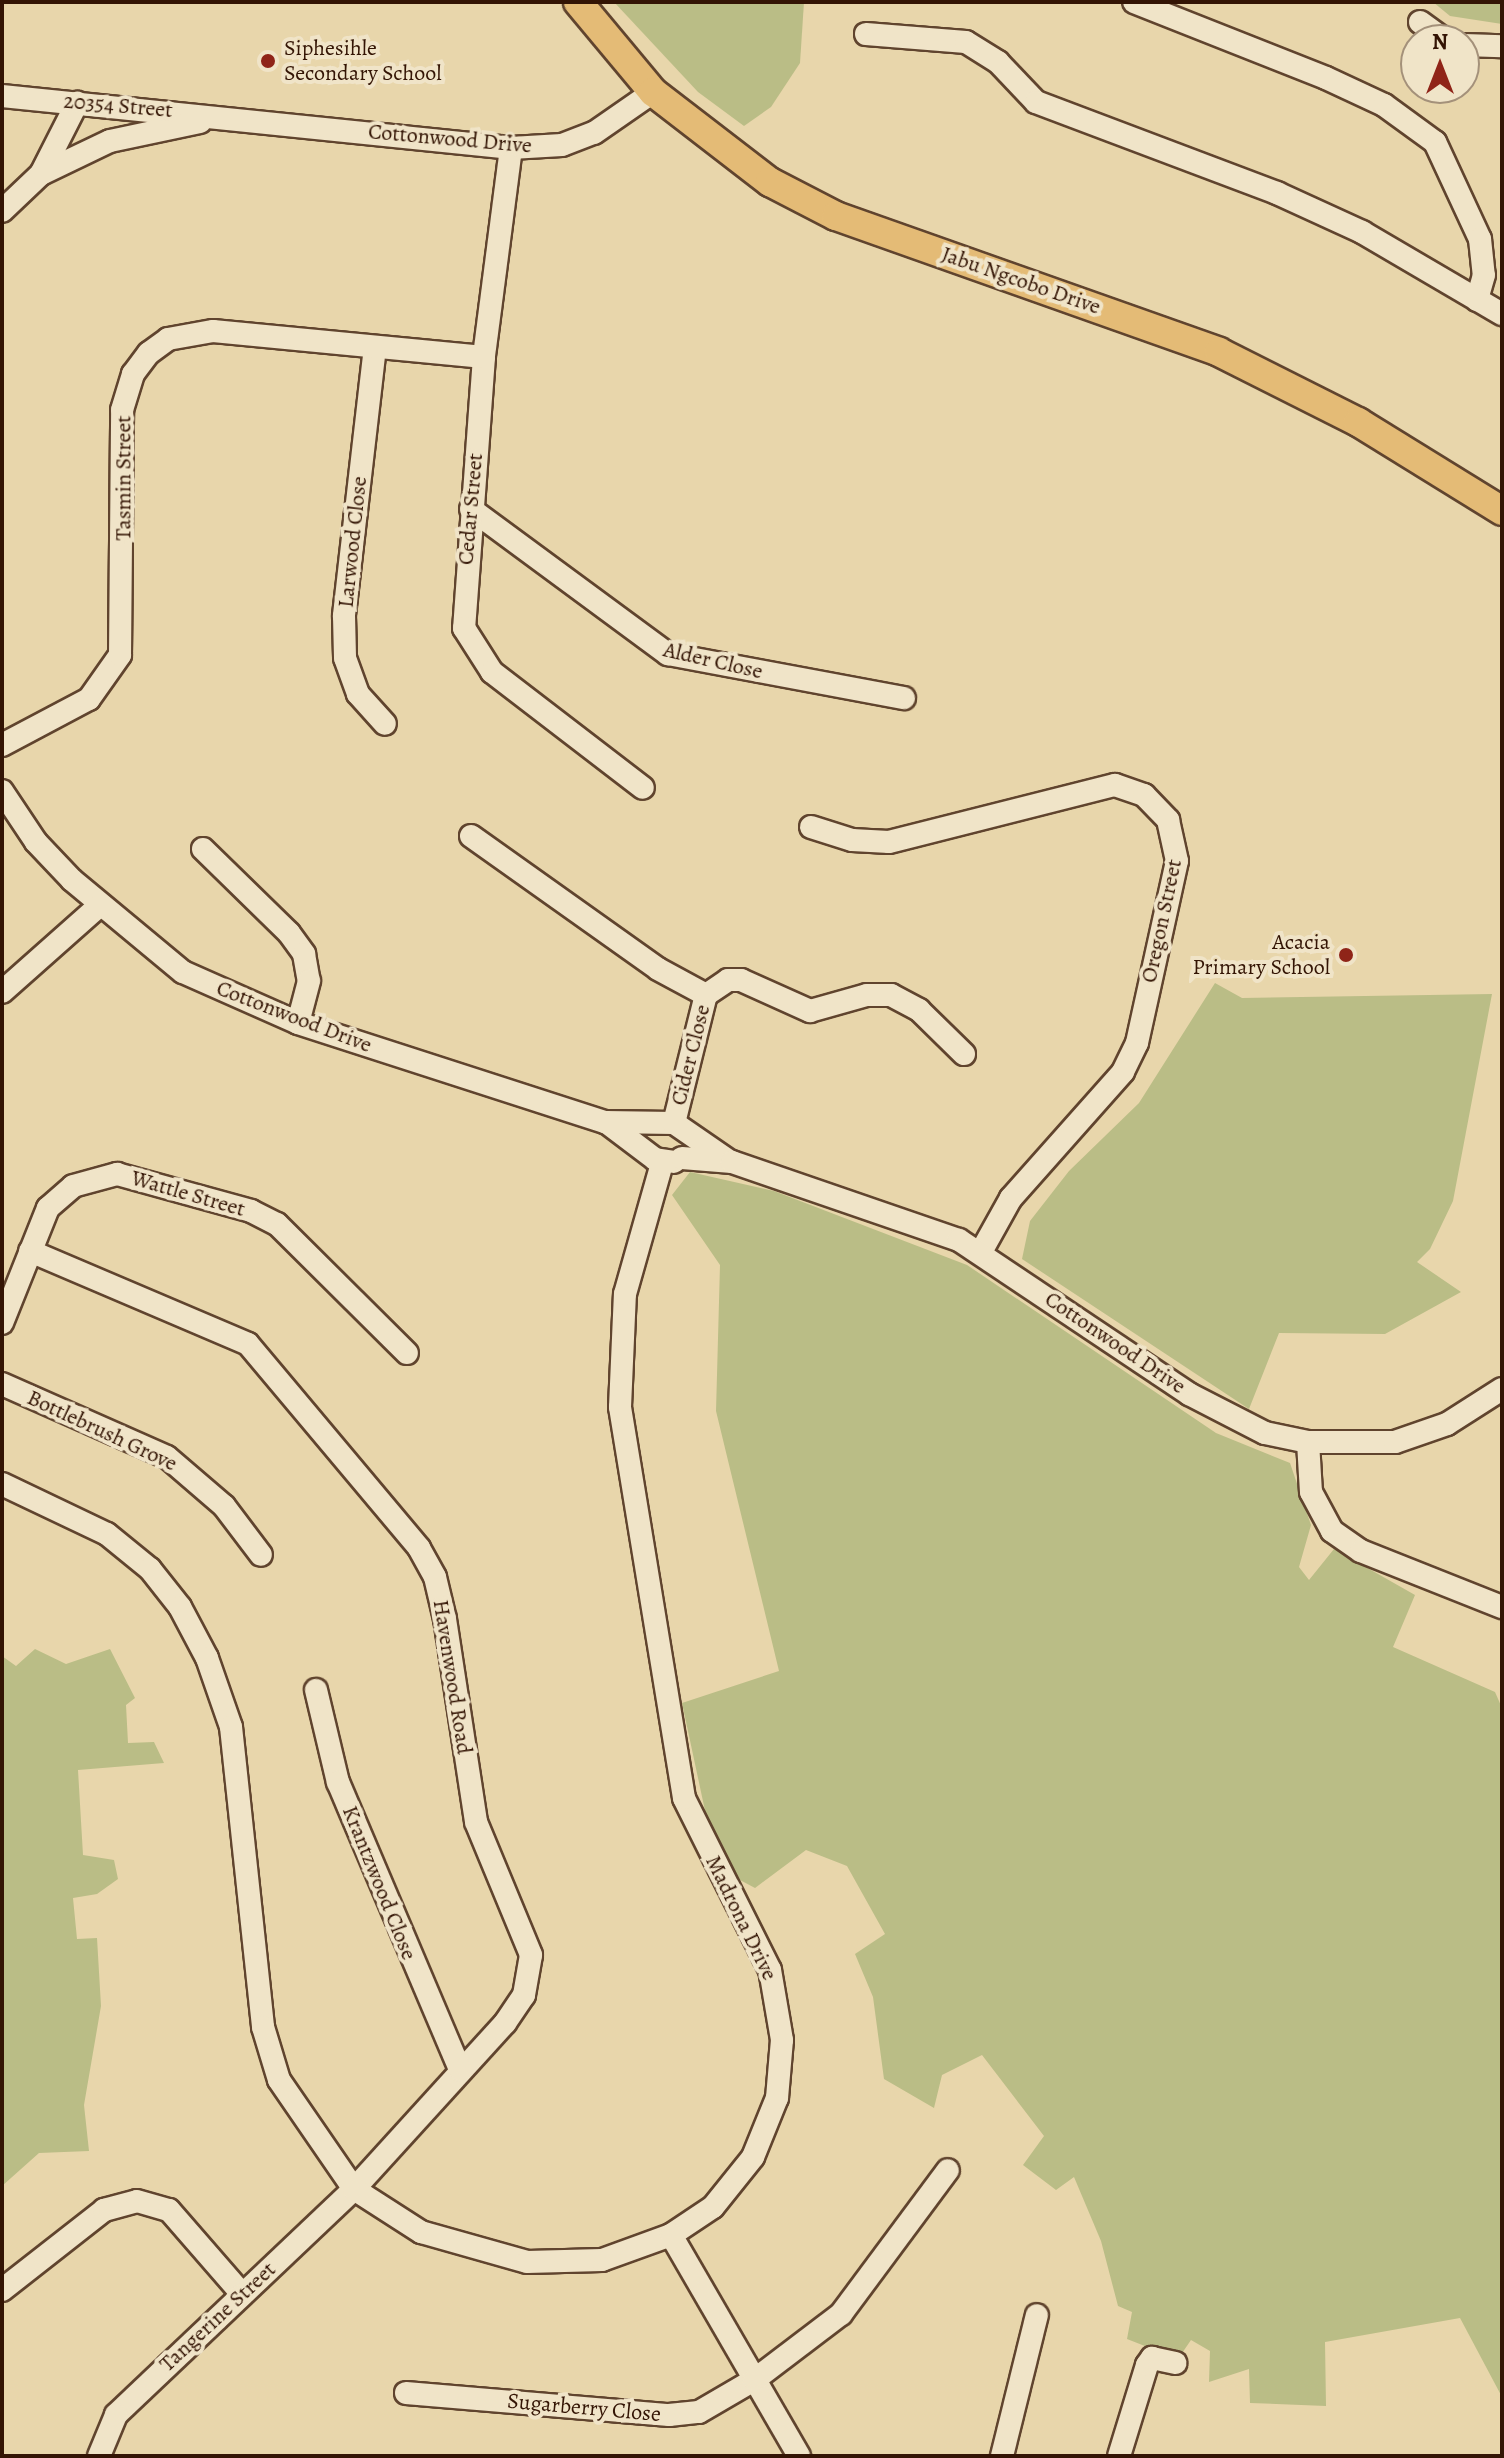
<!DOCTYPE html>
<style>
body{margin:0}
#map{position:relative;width:1504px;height:2458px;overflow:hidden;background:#e8d6ab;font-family:Alegreya,serif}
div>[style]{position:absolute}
.green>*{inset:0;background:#babd86}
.roads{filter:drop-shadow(2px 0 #60442e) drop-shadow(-2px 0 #60442e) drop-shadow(0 2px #60442e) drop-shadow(0 -2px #60442e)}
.minor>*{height:22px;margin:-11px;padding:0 11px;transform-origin:11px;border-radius:11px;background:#f0e4c8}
.major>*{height:28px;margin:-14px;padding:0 14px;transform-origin:14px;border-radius:14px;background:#e4bb76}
.dots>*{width:22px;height:22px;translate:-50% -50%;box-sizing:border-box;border:4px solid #f0e4c8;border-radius:50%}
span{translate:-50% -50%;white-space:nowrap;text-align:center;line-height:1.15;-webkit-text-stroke:8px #f0e4c8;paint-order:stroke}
.poi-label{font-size:22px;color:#331404}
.left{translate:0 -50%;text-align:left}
.right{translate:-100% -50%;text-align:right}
.street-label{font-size:22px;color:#331404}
.frame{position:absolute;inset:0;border:4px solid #331404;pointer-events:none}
.north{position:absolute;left:1400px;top:24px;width:80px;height:80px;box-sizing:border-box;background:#f0e4c8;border:2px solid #a4917a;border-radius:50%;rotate:0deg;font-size:22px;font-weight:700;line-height:32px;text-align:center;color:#331404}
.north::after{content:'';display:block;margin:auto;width:28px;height:36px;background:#8f2418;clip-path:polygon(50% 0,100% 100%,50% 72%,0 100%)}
</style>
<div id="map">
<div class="green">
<i style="clip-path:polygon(614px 2px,804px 2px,800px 63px,771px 107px,744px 126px,698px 92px)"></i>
<i style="clip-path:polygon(1433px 2px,1502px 2px,1502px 24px,1450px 16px)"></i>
<i style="clip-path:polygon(1215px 983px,1242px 998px,1492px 994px,1453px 1201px,1430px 1249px,1417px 1262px,1461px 1292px,1385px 1334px,1279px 1333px,1249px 1409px,1022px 1259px,1030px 1221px,1069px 1171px,1139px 1103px)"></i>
<i style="clip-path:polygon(690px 1172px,774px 1191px,967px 1265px,1216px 1433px,1290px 1463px,1311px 1525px,1299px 1567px,1309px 1580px,1334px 1549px,1415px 1595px,1393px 1647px,1495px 1692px,1502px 1708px,1502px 2397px,1460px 2318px,1325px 2342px,1326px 2406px,1250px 2403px,1249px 2369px,1209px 2382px,1210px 2351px,1191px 2340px,1178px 2359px,1127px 2339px,1132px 2312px,1118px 2306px,1101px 2241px,1074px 2177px,1056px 2190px,1023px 2165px,1044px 2136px,982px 2055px,942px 2075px,934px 2108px,884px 2079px,873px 1997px,855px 1954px,885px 1934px,847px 1866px,806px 1850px,755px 1888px,740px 1880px,707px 1820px,682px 1703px,779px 1671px,716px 1411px,720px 1265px,672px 1195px)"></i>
<i style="clip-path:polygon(35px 1649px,66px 1664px,110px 1649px,135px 1698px,126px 1705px,128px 1743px,154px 1742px,164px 1763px,78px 1770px,83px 1855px,114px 1860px,118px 1879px,97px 1894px,73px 1898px,77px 1939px,97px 1938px,101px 2006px,84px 2105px,89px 2151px,39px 2153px,2px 2186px,2px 1656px,16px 1666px)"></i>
</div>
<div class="roads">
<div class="minor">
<i style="left:1134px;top:2px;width:206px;rotate:21.6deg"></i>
<i style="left:1326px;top:78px;width:64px;rotate:25deg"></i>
<i style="left:1384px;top:105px;width:63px;rotate:36deg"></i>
<i style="left:1435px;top:142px;width:107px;rotate:65.1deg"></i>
<i style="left:1480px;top:239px;width:36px;rotate:84deg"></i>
<i style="left:1484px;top:275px;width:26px;rotate:106deg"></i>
<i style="left:1420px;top:22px;width:31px;rotate:36deg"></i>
<i style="left:866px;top:34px;width:100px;rotate:4.6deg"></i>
<i style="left:966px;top:42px;width:38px;rotate:32deg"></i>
<i style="left:998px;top:62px;width:55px;rotate:46.5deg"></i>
<i style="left:1036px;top:102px;width:258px;rotate:20.7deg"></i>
<i style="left:1277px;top:193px;width:94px;rotate:24.6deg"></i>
<i style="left:1362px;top:232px;width:162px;rotate:30.4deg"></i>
<i style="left:1464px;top:45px;width:38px;rotate:2deg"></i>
<i style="left:2px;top:96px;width:512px;rotate:5.83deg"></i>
<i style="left:511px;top:148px;width:51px;rotate:-3.4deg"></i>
<i style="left:562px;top:145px;width:34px;rotate:-21deg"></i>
<i style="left:594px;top:133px;width:72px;rotate:-34.8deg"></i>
<i style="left:511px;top:148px;width:211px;rotate:97.4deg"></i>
<i style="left:484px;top:357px;width:272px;rotate:94.2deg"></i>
<i style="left:464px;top:628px;width:52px;rotate:57.5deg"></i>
<i style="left:492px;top:672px;width:190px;rotate:37.5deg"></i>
<i style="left:41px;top:174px;width:76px;rotate:-25.6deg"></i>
<i style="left:110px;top:141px;width:92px;rotate:-11.9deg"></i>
<i style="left:2px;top:211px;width:54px;rotate:-43.5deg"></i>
<i style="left:41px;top:174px;width:80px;rotate:-63.1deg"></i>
<i style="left:375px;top:347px;width:271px;rotate:96.6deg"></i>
<i style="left:344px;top:616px;width:42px;rotate:88.6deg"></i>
<i style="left:345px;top:658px;width:38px;rotate:70deg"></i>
<i style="left:358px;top:694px;width:40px;rotate:48deg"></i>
<i style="left:471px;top:509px;width:245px;rotate:36.4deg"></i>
<i style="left:668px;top:654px;width:240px;rotate:10.6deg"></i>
<i style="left:2px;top:745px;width:98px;rotate:-27.9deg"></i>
<i style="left:89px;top:699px;width:54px;rotate:-54.8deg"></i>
<i style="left:120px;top:655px;width:245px;rotate:-89.5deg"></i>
<i style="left:122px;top:410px;width:38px;rotate:-73deg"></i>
<i style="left:133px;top:374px;width:26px;rotate:-53deg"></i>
<i style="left:149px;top:353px;width:24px;rotate:-36deg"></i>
<i style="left:168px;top:339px;width:46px;rotate:-10.1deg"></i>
<i style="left:213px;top:331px;width:272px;rotate:5.5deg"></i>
<i style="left:2px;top:791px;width:61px;rotate:56.3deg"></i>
<i style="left:36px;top:842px;width:52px;rotate:46.5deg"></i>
<i style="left:72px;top:880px;width:144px;rotate:39.7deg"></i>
<i style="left:183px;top:972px;width:126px;rotate:23.9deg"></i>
<i style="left:298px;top:1023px;width:323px;rotate:17.9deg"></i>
<i style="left:605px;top:1122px;width:69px;rotate:0.8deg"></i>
<i style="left:674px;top:1123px;width:67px;rotate:34.6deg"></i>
<i style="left:811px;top:827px;width:43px;rotate:17.6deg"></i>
<i style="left:852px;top:840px;width:37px;rotate:3deg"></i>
<i style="left:889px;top:842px;width:233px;rotate:-14.2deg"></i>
<i style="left:1115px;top:785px;width:31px;rotate:19deg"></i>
<i style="left:1144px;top:795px;width:35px;rotate:46deg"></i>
<i style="left:1168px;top:820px;width:42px;rotate:77.6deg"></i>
<i style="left:1177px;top:861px;width:186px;rotate:102.4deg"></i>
<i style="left:1137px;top:1043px;width:32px;rotate:116deg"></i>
<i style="left:1123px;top:1072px;width:169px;rotate:131.6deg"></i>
<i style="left:1011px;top:1198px;width:62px;rotate:119.1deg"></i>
<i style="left:471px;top:836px;width:229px;rotate:35.4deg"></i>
<i style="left:658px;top:969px;width:55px;rotate:28.4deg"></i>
<i style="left:203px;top:849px;width:120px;rotate:44.3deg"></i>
<i style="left:289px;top:933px;width:26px;rotate:54deg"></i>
<i style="left:304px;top:954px;width:27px;rotate:80deg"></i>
<i style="left:309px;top:981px;width:43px;rotate:104.7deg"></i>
<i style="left:2px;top:992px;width:130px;rotate:-41.6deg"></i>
<i style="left:606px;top:1122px;width:61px;rotate:37.1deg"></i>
<i style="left:655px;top:1159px;width:19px;rotate:9deg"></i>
<i style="left:674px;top:1123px;width:132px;rotate:-76deg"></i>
<i style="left:706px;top:995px;width:27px;rotate:-34deg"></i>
<i style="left:728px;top:980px;width:13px"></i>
<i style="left:741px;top:980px;width:76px;rotate:24.2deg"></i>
<i style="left:810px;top:1011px;width:59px;rotate:-15.7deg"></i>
<i style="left:867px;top:995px;width:24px"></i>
<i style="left:891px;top:995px;width:32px;rotate:28deg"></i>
<i style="left:919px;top:1010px;width:63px;rotate:44.4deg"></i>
<i style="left:682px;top:1158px;width:50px;rotate:4.6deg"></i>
<i style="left:732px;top:1162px;width:240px;rotate:19deg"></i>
<i style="left:959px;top:1240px;width:277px;rotate:33.8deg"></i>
<i style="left:1189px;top:1394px;width:85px;rotate:27.2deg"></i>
<i style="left:1265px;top:1433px;width:44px;rotate:11.8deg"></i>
<i style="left:1308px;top:1442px;width:87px"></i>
<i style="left:1395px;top:1442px;width:55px;rotate:-19.1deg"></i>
<i style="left:1447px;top:1424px;width:65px;rotate:-32.5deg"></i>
<i style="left:30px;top:1251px;width:237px;rotate:23.1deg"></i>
<i style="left:248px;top:1344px;width:266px;rotate:50deg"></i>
<i style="left:419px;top:1548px;width:33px;rotate:61deg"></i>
<i style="left:435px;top:1577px;width:43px;rotate:76.6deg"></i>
<i style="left:445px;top:1619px;width:205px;rotate:81.3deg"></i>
<i style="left:476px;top:1822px;width:144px;rotate:67.5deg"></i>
<i style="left:531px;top:1955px;width:41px;rotate:99.9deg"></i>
<i style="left:524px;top:1995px;width:34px;rotate:124deg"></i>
<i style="left:505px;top:2023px;width:224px;rotate:132.3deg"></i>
<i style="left:354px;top:2189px;width:328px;rotate:136.5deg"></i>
<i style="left:116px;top:2415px;width:44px;rotate:112.5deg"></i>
<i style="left:2px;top:1323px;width:124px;rotate:-68.2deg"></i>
<i style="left:48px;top:1208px;width:33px;rotate:-41deg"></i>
<i style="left:73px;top:1186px;width:46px;rotate:-15.3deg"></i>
<i style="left:117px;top:1174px;width:139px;rotate:15.4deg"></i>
<i style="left:251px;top:1211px;width:29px;rotate:27deg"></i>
<i style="left:277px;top:1224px;width:183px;rotate:44.8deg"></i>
<i style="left:2px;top:1384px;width:180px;rotate:23.9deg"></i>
<i style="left:167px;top:1457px;width:75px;rotate:40.7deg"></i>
<i style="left:224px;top:1506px;width:61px;rotate:52.9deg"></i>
<i style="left:1308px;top:1442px;width:50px;rotate:86.6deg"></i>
<i style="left:1311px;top:1492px;width:44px;rotate:61.7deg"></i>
<i style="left:1332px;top:1531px;width:35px;rotate:35deg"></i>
<i style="left:1361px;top:1551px;width:152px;rotate:21.7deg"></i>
<i style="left:2px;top:1484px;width:116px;rotate:25.5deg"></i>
<i style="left:107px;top:1534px;width:55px;rotate:39.1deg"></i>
<i style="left:150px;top:1569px;width:48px;rotate:51.7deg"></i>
<i style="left:180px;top:1607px;width:58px;rotate:62.1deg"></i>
<i style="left:207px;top:1658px;width:73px;rotate:70.8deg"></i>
<i style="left:231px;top:1727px;width:302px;rotate:83.9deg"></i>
<i style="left:263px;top:2027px;width:55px;rotate:73.2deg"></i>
<i style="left:279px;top:2080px;width:132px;rotate:55.5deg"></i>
<i style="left:354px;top:2189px;width:80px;rotate:32.7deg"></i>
<i style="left:421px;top:2232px;width:110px;rotate:15.8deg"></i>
<i style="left:527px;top:2262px;width:75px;rotate:-1.5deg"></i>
<i style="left:602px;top:2260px;width:73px;rotate:-19.9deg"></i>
<i style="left:671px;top:2235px;width:50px;rotate:-33.7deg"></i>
<i style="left:713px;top:2207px;width:64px;rotate:-51.3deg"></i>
<i style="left:753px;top:2157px;width:64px;rotate:-67.9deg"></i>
<i style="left:777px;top:2098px;width:58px;rotate:-85.1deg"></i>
<i style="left:782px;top:2040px;width:71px;rotate:-99.7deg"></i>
<i style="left:770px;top:1970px;width:192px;rotate:-116.6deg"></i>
<i style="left:684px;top:1798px;width:396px;rotate:-99.3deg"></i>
<i style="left:620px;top:1407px;width:113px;rotate:-87.5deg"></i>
<i style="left:625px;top:1294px;width:136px;rotate:-74.2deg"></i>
<i style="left:316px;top:1690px;width:95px;rotate:76.6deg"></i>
<i style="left:338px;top:1782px;width:313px;rotate:67deg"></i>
<i style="left:671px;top:2235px;width:255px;rotate:59.9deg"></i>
<i style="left:2px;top:2290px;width:130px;rotate:-38.1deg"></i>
<i style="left:104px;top:2210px;width:34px;rotate:-15deg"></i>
<i style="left:137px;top:2201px;width:33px;rotate:16deg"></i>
<i style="left:169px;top:2210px;width:111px;rotate:49deg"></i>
<i style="left:406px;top:2393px;width:264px;rotate:4.8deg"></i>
<i style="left:669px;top:2415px;width:30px;rotate:-6deg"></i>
<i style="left:699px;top:2412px;width:64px;rotate:-30.2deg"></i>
<i style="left:754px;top:2380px;width:109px;rotate:-37.2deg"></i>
<i style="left:841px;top:2314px;width:179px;rotate:-53.4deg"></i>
<i style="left:1002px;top:2456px;width:145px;rotate:-76.1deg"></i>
<i style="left:1119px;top:2456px;width:95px;rotate:-72.9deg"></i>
<i style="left:1147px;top:2365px;width:9px;rotate:-54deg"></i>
<i style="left:1152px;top:2358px;width:24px;rotate:12deg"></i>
</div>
<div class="major">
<i style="left:578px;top:2px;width:117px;rotate:50.2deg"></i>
<i style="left:653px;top:92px;width:148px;rotate:37.6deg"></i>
<i style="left:770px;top:182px;width:74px;rotate:27.3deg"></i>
<i style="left:836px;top:216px;width:406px;rotate:19.5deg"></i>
<i style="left:1219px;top:352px;width:156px;rotate:26.7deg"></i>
<i style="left:1358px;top:422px;width:169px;rotate:31.7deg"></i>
</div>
</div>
<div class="dots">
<i style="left:268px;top:61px;background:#8f2418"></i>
<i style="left:1346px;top:955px;background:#8f2418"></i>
</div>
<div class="poi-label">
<span class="left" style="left:284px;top:61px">Siphesihle<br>Secondary School</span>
<span class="right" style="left:1330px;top:955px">Acacia<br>Primary School</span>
</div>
<div class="street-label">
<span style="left:118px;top:106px;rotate:5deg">20354 Street</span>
<span style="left:450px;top:139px;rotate:5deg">Cottonwood Drive</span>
<span style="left:1021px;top:281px;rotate:19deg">Jabu Ngcobo Drive</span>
<span style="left:124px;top:478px;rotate:-90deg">Tasmin Street</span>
<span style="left:471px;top:509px;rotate:-85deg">Cedar Street</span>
<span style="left:353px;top:542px;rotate:-84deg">Larwood Close</span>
<span style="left:713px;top:661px;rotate:13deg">Alder Close</span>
<span style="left:1162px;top:921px;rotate:-78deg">Oregon Street</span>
<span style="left:294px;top:1017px;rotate:21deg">Cottonwood Drive</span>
<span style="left:691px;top:1055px;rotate:-76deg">Cider Close</span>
<span style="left:188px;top:1194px;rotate:16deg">Wattle Street</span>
<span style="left:1115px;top:1343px;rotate:34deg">Cottonwood Drive</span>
<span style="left:102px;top:1431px;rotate:25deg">Bottlebrush Grove</span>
<span style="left:452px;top:1677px;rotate:81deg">Havenwood Road</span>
<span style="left:379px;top:1883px;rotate:68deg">Krantzwood Close</span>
<span style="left:741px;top:1918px;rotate:64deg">Madrona Drive</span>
<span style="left:218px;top:2317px;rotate:-43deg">Tangerine Street</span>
<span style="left:584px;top:2408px;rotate:5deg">Sugarberry Close</span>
</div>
<div class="frame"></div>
<div class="north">N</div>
</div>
